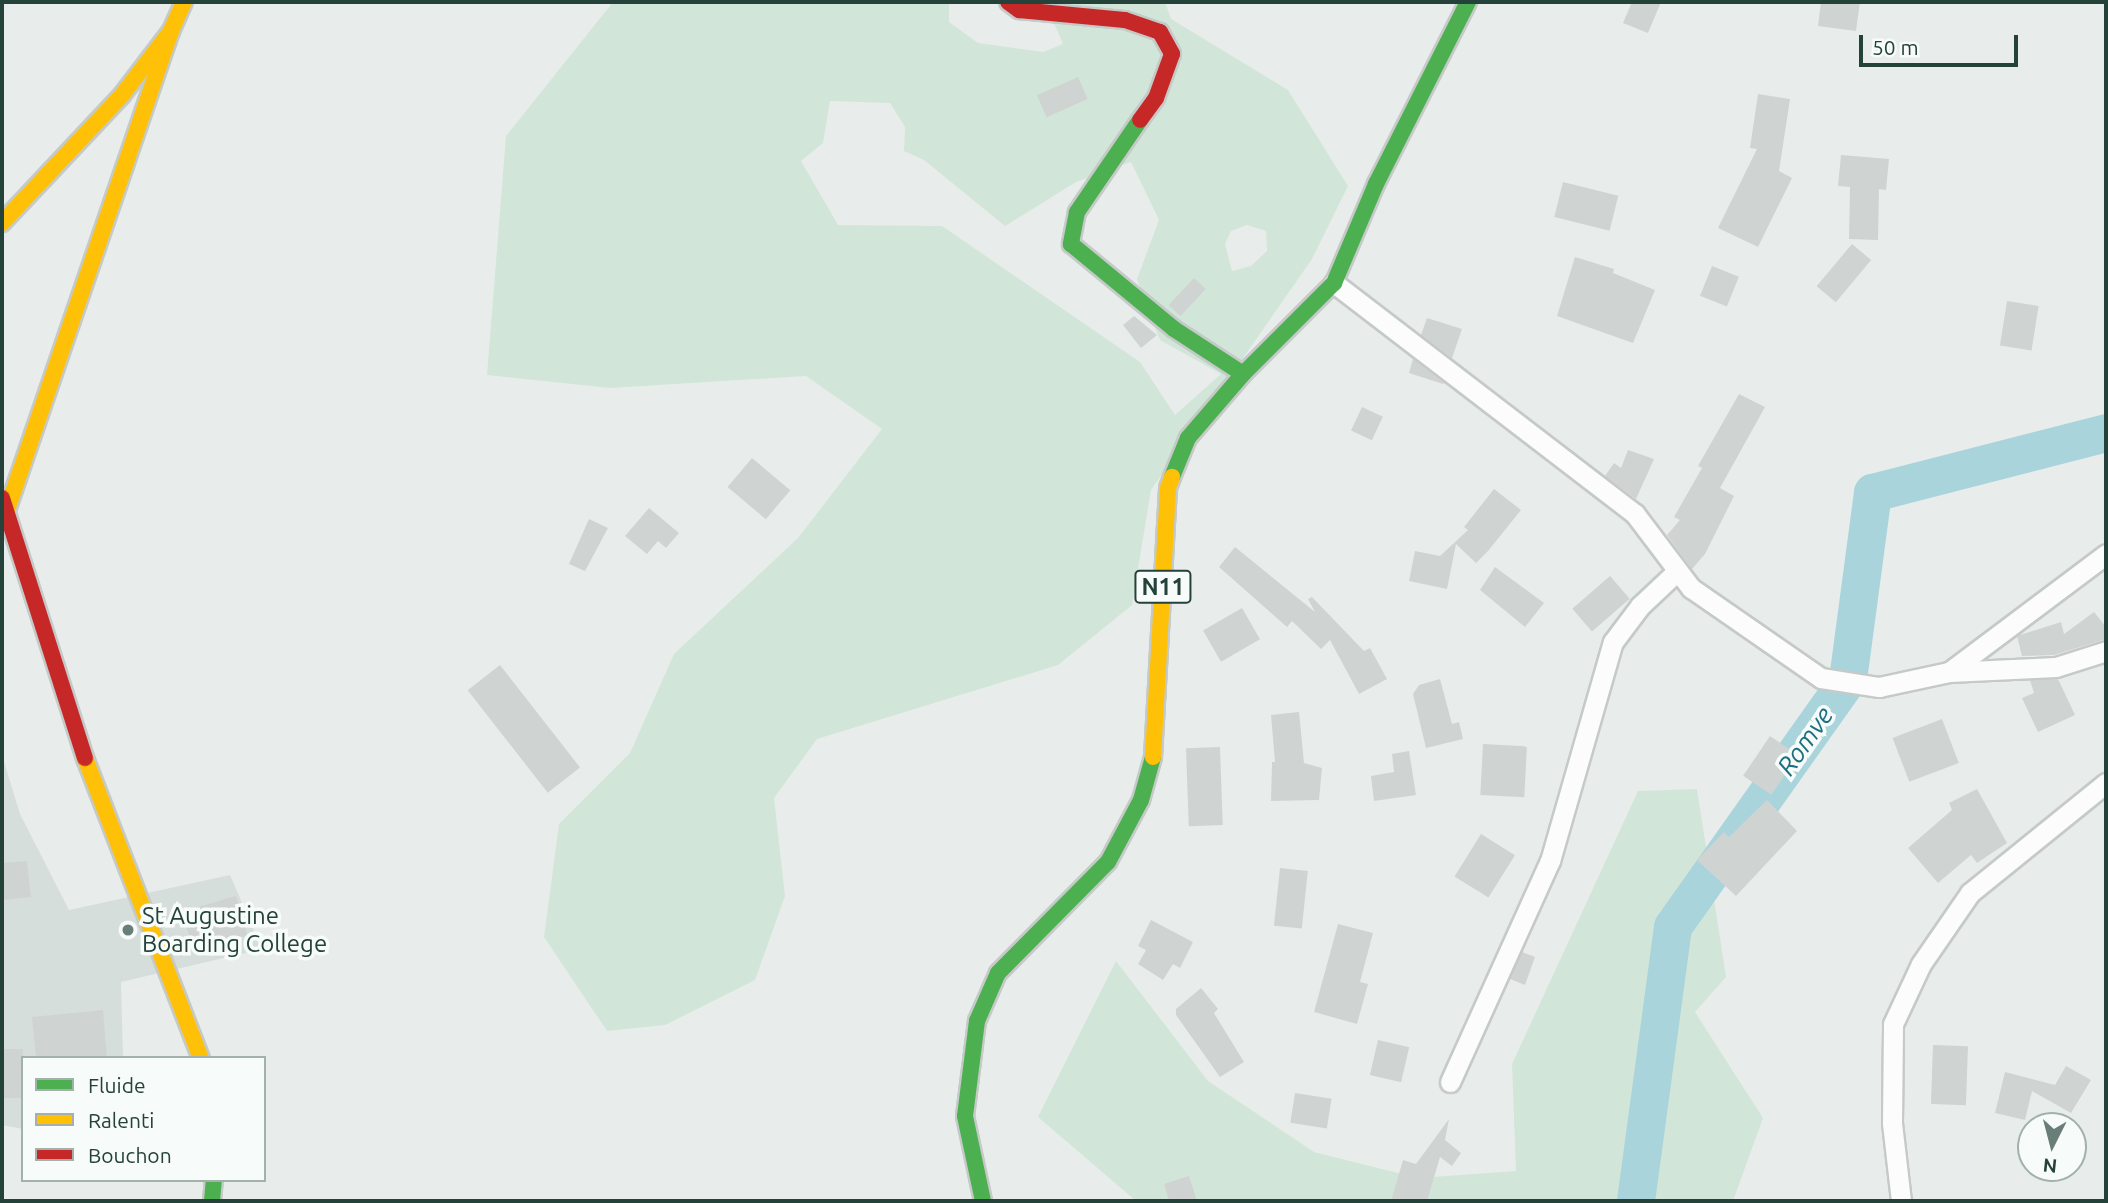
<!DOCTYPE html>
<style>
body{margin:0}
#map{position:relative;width:2108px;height:1203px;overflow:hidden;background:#e8edeb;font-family:Ubuntu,sans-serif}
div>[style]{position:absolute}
.built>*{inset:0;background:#d6dedb}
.green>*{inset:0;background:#d1e6d8}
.river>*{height:38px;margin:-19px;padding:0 19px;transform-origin:19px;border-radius:19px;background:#a9d4db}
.building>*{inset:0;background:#cfd4d2;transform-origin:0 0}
.roads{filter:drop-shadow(2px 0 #c5cac8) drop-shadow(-2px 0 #c5cac8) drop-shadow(0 2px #c5cac8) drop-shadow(0 -2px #c5cac8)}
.street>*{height:19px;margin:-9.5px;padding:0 9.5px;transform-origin:9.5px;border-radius:9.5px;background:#fcfcfc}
.fast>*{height:16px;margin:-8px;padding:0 8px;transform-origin:8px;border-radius:8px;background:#4caf50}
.slow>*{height:16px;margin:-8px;padding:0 8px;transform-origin:8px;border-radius:8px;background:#ffc107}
.jam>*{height:16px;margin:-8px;padding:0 8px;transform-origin:8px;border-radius:8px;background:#c62828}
.dots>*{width:19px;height:19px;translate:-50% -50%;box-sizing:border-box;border:4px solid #f7fbf9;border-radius:50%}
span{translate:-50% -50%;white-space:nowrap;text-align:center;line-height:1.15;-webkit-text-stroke:7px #f7fbf9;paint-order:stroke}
.shield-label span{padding:2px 5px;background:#f7fbf9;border:2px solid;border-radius:5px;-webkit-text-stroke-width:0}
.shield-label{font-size:23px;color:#24423a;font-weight:700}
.poi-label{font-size:24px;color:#24423a}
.left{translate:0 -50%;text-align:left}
.water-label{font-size:26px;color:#1c6f80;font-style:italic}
.frame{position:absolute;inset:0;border:4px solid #24423a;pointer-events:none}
.legend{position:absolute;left:21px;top:1056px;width:245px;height:126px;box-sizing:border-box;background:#f7fbf9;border:2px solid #a3b1ad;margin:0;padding:9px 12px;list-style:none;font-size:21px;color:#24423a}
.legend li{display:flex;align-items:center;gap:14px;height:35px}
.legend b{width:35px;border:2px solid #a3b1ad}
.north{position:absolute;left:2017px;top:1112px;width:70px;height:70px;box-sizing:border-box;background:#f7fbf9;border:2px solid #a3b1ad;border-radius:50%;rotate:186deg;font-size:19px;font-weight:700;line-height:28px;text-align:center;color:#24423a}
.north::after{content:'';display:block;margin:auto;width:24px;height:32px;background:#697e78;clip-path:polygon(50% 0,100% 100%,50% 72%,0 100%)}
.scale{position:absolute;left:1859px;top:35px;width:159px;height:32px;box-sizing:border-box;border:4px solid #24423a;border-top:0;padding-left:9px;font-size:21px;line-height:24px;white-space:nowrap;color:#24423a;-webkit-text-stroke:5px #f7fbf9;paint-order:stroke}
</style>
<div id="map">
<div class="built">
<i style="clip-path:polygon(2px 755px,20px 814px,69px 910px,230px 875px,262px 949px,121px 982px,123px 1058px,23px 1058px,23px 1129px,2px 1125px)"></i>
</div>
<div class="green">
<i style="clip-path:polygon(evenodd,613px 2px,949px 2px,949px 22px,978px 43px,1043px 52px,1063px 44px,1045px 2px,1165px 2px,1171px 19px,1288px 90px,1348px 186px,1312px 259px,1151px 490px,1132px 605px,1058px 665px,817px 739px,774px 798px,785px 896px,755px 980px,665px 1025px,607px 1031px,544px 937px,559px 824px,630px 753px,674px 654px,798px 538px,882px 429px,806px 376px,610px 388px,487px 375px,506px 136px,613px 2px,830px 101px,890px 103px,905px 127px,904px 151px,924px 160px,1005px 226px,1076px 182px,1131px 162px,1159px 220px,1137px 279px,1160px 340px,1221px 374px,1175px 415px,1140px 362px,942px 226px,838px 225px,801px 161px,823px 143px,830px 101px,613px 2px,1247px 225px,1266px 231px,1267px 251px,1251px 266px,1232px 271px,1225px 244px,1231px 231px,1247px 225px)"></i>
<i style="clip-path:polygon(1697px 789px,1726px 977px,1695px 1012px,1763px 1118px,1733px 1201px,1136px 1201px,1038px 1117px,1116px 961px,1208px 1081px,1314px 1152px,1418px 1178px,1516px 1171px,1512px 1064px,1638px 791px)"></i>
</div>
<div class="river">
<i style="left:1636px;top:1201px;width:276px;rotate:-82.3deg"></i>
<i style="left:1673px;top:927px;width:303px;rotate:-54.7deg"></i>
<i style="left:1848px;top:680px;width:189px;rotate:-82.4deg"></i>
<i style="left:1873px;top:493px;width:241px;rotate:-14.4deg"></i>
</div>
<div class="building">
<i style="clip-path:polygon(1632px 2px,1661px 2px,1648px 33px,1623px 23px)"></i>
<i style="clip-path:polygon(1821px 2px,1860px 2px,1856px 31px,1818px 26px)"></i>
<i style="left:1078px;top:77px;width:24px;height:45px;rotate:66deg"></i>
<i style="clip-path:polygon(1758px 94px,1790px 99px,1779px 171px,1792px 178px,1758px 247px,1718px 228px,1757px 149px,1750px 148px)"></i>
<i style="clip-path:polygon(1841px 155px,1889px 159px,1886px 190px,1879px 189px,1878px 240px,1849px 239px,1850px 187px,1838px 186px)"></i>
<i style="left:1563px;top:182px;width:57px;height:36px;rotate:14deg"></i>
<i style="left:1852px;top:244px;width:25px;height:55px;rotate:40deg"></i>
<i style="clip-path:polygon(1575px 257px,1614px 269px,1613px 273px,1655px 290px,1633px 343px,1557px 316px)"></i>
<i style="left:1712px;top:266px;width:29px;height:32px;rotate:22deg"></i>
<i style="left:1194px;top:278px;width:16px;height:37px;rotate:43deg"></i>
<i style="left:2007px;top:301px;width:32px;height:45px;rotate:9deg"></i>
<i style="clip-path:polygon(1134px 316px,1157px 335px,1141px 348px,1123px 325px)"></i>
<i style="clip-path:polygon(1427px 318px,1462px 329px,1452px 358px,1421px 335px)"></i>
<i style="clip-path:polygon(1413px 359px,1444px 383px,1443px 384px,1409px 373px)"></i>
<i style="clip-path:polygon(1739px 394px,1765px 407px,1720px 488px,1734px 496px,1705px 554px,1692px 569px,1667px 535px,1680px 520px,1674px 517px,1702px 468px,1698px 466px)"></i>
<i style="left:1362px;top:407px;width:23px;height:26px;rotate:25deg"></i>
<i style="clip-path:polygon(1628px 450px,1654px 459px,1636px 499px,1605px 476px,1614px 463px,1621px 468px)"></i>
<i style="left:752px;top:458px;width:50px;height:38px;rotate:40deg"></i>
<i style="clip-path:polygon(1494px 489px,1521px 510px,1488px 551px,1476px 563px,1456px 544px,1447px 589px,1409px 581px,1415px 551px,1440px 556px,1468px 530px,1464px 527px)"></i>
<i style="clip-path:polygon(649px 508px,679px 533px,666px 548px,658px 541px,647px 554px,625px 536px)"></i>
<i style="clip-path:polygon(589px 519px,608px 528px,585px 571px,569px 564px)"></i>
<i style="clip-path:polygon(1235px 547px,1315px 612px,1308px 599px,1312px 597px,1364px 651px,1370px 648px,1387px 679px,1359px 694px,1330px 640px,1321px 649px,1292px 621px,1287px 627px,1219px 567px)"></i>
<i style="clip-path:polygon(1495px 567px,1544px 603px,1525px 627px,1480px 590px)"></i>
<i style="left:1610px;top:576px;width:30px;height:50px;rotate:49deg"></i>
<i style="left:1242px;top:608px;width:36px;height:45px;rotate:60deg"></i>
<i style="clip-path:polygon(2094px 612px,2106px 627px,2106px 639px,2054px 655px,2022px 656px,2017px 636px,2061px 622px,2064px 634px)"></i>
<i style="left:500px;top:665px;width:130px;height:41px;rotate:52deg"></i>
<i style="clip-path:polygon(1440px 679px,1452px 724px,1459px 722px,1463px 739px,1426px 748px,1413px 694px,1419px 685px)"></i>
<i style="clip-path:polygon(2058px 679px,2075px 715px,2038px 732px,2022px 698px,2034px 693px,2030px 680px)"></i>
<i style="clip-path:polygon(1299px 712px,1304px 763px,1322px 768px,1319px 800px,1271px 801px,1272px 762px,1275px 762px,1271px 715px)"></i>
<i style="left:1942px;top:719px;width:47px;height:53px;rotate:69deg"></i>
<i style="left:1770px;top:736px;width:34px;height:48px;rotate:34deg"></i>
<i style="left:1483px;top:744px;width:44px;height:51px;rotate:3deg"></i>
<i style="left:1220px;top:747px;width:78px;height:34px;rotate:88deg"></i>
<i style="clip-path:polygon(1409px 751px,1416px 795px,1374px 801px,1371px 776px,1394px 772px,1392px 754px)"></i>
<i style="clip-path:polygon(1977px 789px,2007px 843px,1977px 863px,1971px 855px,1938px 883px,1908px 848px,1952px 810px,1949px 803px)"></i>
<i style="clip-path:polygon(1767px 800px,1797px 831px,1736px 896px,1697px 860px,1724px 832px,1729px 837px)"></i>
<i style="left:1481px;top:834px;width:40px;height:50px;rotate:32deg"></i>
<i style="clip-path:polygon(27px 861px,31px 897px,2px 900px,2px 863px)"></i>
<i style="left:1280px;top:868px;width:28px;height:58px;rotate:6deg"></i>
<i style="left:236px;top:896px;width:41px;height:56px;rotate:74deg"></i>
<i style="clip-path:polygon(1151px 920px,1193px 942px,1180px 968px,1173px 964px,1163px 980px,1138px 964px,1146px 950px,1138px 946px)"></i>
<i style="clip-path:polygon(1338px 924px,1373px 933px,1360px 982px,1368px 984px,1357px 1024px,1314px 1012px)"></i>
<i style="clip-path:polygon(1522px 952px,1535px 957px,1525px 985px,1510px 979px)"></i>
<i style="clip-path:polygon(1201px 988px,1218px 1009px,1214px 1013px,1244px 1062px,1220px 1077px,1176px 1015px,1176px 1009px)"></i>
<i style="clip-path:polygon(103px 1010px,107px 1058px,36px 1058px,32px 1017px)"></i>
<i style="left:1378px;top:1040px;width:32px;height:36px;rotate:13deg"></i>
<i style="left:1933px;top:1045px;width:35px;height:59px;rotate:2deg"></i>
<i style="left:23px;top:1049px;width:49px;height:21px;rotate:90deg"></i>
<i style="clip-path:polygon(2066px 1066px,2091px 1080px,2071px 1113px,2032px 1091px,2025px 1120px,1995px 1113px,2005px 1072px,2055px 1085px)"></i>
<i style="left:1295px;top:1093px;width:37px;height:30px;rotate:9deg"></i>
<i style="clip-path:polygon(1449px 1119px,1445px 1140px,1461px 1153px,1452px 1166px,1440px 1157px,1427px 1201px,1391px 1201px,1403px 1160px,1416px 1164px)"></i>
<i style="clip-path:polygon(1189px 1176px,1197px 1201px,1169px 1201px,1164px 1184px)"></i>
</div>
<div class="roads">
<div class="street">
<i style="left:1334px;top:283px;width:379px;rotate:37.5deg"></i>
<i style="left:1635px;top:514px;width:93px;rotate:52.9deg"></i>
<i style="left:1691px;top:588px;width:158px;rotate:34.7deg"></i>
<i style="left:1821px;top:678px;width:59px;rotate:8.8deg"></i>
<i style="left:1879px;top:687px;width:72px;rotate:-12.1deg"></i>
<i style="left:1949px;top:672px;width:107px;rotate:-2.7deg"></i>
<i style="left:2056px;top:667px;width:52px;rotate:-17.7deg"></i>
<i style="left:1949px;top:672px;width:196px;rotate:-36.9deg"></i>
<i style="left:1450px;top:1082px;width:243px;rotate:-65.7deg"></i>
<i style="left:1550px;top:861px;width:228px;rotate:-74deg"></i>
<i style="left:1613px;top:642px;width:45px;rotate:-53.1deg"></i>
<i style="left:1640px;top:606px;width:48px;rotate:-43.3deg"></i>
<i style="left:1901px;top:1201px;width:79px;rotate:-96.6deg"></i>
<i style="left:1892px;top:1123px;width:99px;rotate:-89.4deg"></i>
<i style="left:1893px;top:1024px;width:66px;rotate:-65deg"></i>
<i style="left:1921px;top:964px;width:86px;rotate:-55.4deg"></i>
<i style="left:1970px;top:893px;width:175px;rotate:-39deg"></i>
</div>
<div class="fast">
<i style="left:1140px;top:120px;width:112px;rotate:124.4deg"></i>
<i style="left:1077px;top:212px;width:33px;rotate:101deg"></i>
<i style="left:1071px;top:244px;width:134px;rotate:39.5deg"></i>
<i style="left:1174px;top:329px;width:82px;rotate:33.1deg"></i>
<i style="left:1172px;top:477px;width:42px;rotate:-67.7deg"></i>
<i style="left:1188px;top:438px;width:84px;rotate:-49.3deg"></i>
<i style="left:1243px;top:374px;width:129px;rotate:-45deg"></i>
<i style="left:1334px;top:283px;width:108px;rotate:-67deg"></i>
<i style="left:1376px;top:184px;width:204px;rotate:-63.2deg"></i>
<i style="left:212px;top:1201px;width:21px;rotate:-85deg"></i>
<i style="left:983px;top:1201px;width:87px;rotate:-102deg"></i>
<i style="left:965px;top:1116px;width:96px;rotate:-82.8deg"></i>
<i style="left:977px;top:1021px;width:52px;rotate:-66.4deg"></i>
<i style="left:998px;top:973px;width:156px;rotate:-45.3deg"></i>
<i style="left:1108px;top:862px;width:70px;rotate:-62deg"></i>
<i style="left:1141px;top:800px;width:45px;rotate:-74.4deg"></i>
</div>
<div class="slow">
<i style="left:2px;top:223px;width:175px;rotate:-46.8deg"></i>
<i style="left:122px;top:95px;width:81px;rotate:-52.6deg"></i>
<i style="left:171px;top:31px;width:32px;rotate:-66deg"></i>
<i style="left:6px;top:513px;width:509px;rotate:-71.1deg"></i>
<i style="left:1153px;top:757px;width:269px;rotate:-86.8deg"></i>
<i style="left:1168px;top:488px;width:12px;rotate:-70deg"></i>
<i style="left:85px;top:758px;width:322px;rotate:68.9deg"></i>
</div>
<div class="jam">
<i style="left:1008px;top:2px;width:14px;rotate:36deg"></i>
<i style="left:1019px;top:10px;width:106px;rotate:5.4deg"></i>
<i style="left:1125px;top:20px;width:37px;rotate:19deg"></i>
<i style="left:1160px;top:32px;width:25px;rotate:61deg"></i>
<i style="left:1172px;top:54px;width:47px;rotate:110deg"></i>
<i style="left:1156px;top:98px;width:27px;rotate:126deg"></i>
<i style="left:2px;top:498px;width:273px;rotate:72.3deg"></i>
</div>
</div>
<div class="dots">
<i style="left:128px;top:930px;background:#697e78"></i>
</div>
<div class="shield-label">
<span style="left:1163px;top:587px">N11</span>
</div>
<div class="poi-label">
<span class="left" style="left:142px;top:930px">St Augustine<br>Boarding College</span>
</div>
<div class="water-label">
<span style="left:1805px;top:741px;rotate:-55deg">Romve</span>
</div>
<div class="frame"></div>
<ul class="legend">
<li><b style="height:9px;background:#4caf50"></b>Fluide</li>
<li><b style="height:9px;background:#ffc107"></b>Ralenti</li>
<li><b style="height:9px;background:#c62828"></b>Bouchon</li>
</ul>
<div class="north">N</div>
<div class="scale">50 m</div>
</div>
